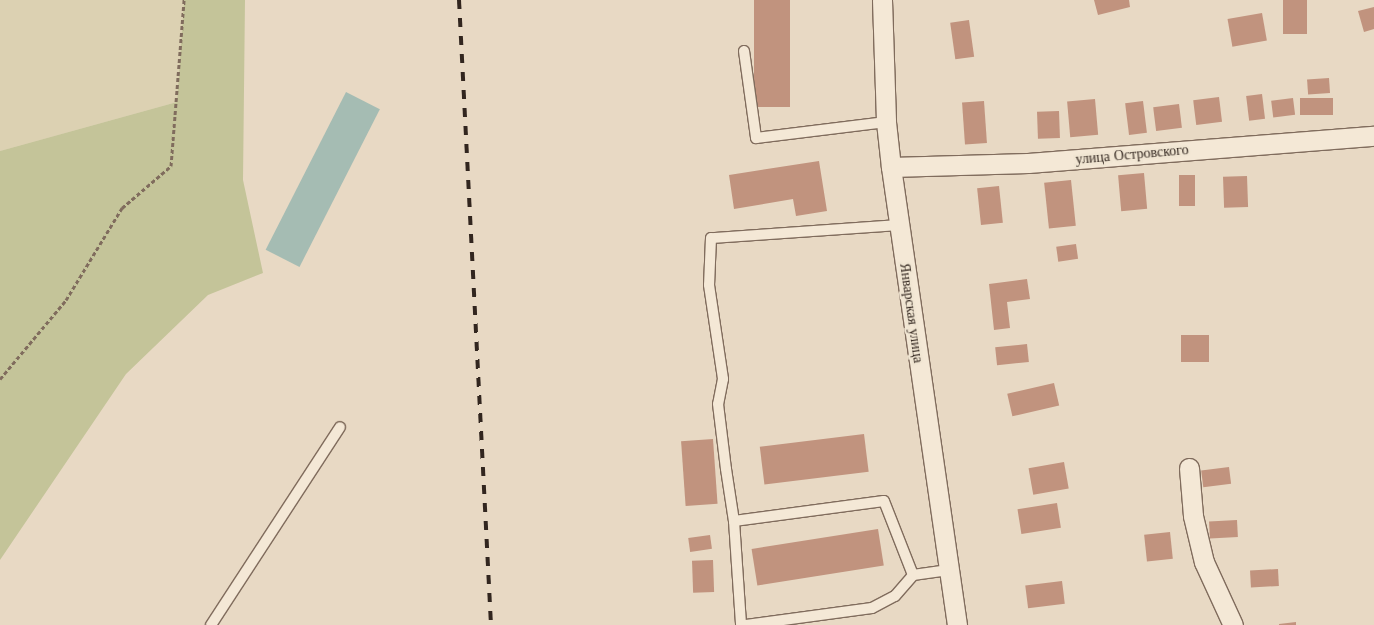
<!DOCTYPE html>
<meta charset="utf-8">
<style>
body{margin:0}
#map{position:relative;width:1374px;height:625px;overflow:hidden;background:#e8d9c4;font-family:"Libre Baskerville",serif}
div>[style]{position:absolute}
.farmland>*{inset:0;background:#dcd1b2}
.green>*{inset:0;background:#c4c499}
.water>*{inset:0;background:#a5bcb3;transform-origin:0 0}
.building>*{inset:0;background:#c1937e;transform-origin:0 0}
.path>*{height:3px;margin-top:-1.5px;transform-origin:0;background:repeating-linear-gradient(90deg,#806c5d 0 4px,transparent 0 6.5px)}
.roads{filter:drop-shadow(1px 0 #806c5d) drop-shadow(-1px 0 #806c5d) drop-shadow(0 1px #806c5d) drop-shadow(0 -1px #806c5d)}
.service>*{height:10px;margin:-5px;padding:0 5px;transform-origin:5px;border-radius:5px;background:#f4e8d6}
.minor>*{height:19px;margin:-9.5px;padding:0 9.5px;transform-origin:9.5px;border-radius:9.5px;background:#f4e8d6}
.rail>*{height:4px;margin-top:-2px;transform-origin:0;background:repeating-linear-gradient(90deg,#32261f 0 9px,transparent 0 18px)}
span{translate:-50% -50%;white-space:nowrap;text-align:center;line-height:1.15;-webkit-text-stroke:4.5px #f0e5d2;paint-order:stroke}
.street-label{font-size:14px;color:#32261f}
</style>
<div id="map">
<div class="farmland">
<i style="clip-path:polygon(0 0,184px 0,177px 102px,0 151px)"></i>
</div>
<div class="green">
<i style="clip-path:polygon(184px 0,245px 0,243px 180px,263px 273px,208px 295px,126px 374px,0 560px,0 151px,177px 102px)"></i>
</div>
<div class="water">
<i style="left:346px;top:92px;width:38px;height:177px;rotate:27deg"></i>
</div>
<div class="building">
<i style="left:754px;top:0;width:36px;height:107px"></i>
<i style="clip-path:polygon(1094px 0,1129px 0,1130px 7px,1098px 15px)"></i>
<i style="left:1283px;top:0;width:24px;height:34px"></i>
<i style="clip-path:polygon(1374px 7px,1374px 29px,1364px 32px,1358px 11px)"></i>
<i style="left:1262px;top:13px;width:28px;height:35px;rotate:80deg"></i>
<i style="left:969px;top:20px;width:37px;height:19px;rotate:82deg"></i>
<i style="left:1329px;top:78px;width:15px;height:22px;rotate:86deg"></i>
<i style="left:1262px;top:94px;width:25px;height:16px;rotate:83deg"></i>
<i style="left:1219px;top:97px;width:25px;height:26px;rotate:83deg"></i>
<i style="left:1293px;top:98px;width:17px;height:22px;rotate:83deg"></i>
<i style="left:1300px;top:98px;width:33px;height:17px"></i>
<i style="left:1095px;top:99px;width:36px;height:28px;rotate:85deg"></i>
<i style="left:984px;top:101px;width:42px;height:22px;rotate:86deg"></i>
<i style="left:1143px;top:101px;width:32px;height:18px;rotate:83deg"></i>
<i style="left:1179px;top:104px;width:24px;height:26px;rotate:83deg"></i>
<i style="left:1059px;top:111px;width:27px;height:22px;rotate:88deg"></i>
<i style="clip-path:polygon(819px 161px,827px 211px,796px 216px,793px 199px,734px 209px,729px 175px)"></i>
<i style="left:1144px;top:173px;width:36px;height:26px;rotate:85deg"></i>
<i style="left:1179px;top:175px;width:16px;height:31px"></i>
<i style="left:1247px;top:176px;width:31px;height:24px;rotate:88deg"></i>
<i style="left:1071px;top:180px;width:46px;height:27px;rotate:84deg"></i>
<i style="left:999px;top:186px;width:37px;height:22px;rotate:84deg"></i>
<i style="left:1076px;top:244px;width:15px;height:20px;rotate:82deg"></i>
<i style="clip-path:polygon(1027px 279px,1030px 299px,1007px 302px,1010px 328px,994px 330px,989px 284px)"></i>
<i style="left:1181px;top:335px;width:28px;height:27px"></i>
<i style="left:1027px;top:344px;width:18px;height:32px;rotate:84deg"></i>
<i style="left:1054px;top:383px;width:23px;height:48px;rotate:77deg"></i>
<i style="left:864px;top:434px;width:38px;height:105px;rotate:83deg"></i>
<i style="left:713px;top:439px;width:65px;height:32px;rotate:86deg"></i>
<i style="left:1064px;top:462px;width:27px;height:36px;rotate:80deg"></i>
<i style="left:1229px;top:467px;width:17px;height:28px;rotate:83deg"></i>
<i style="left:1057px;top:503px;width:25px;height:40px;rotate:81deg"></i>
<i style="left:1237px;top:520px;width:17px;height:28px;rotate:87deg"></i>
<i style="left:878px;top:529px;width:37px;height:128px;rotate:81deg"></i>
<i style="left:1170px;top:532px;width:27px;height:26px;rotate:84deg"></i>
<i style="left:710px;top:535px;width:14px;height:22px;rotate:82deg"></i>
<i style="left:713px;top:560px;width:32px;height:21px;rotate:88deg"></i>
<i style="left:1278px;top:569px;width:17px;height:28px;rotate:87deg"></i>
<i style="left:1062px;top:581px;width:23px;height:37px;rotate:83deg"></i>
<i style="clip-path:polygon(1296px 622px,1296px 625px,1279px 625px,1279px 624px)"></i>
</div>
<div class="path">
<i style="left:0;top:379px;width:103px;rotate:-50.1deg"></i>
<i style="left:66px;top:300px;width:108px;rotate:-58.7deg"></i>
<i style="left:122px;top:208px;width:65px;rotate:-40.6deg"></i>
<i style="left:171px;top:166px;width:167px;rotate:-85.5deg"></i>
</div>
<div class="roads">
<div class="service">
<i style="left:744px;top:51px;width:88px;rotate:82.1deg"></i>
<i style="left:756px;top:138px;width:131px;rotate:-7deg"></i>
<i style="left:899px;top:225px;width:188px;rotate:176deg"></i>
<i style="left:711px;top:238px;width:47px;rotate:92.4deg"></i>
<i style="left:709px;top:285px;width:95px;rotate:81.5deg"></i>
<i style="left:723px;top:379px;width:25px;rotate:101deg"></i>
<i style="left:718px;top:404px;width:65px;rotate:83deg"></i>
<i style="left:726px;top:469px;width:53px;rotate:81.3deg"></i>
<i style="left:734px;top:521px;width:151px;rotate:-7.6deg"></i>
<i style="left:884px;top:501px;width:79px;rotate:68.6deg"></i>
<i style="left:913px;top:575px;width:36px;rotate:-8deg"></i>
<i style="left:734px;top:521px;width:104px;rotate:86.1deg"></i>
<i style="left:211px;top:625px;width:236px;rotate:-56.9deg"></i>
<i style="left:746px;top:625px;width:127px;rotate:-7.7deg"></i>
<i style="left:872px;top:608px;width:26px;rotate:-28deg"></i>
<i style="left:895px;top:596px;width:28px;rotate:-49deg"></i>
</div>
<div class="minor">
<i style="left:882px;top:0;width:122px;rotate:88.1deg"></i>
<i style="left:886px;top:122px;width:45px;rotate:83.7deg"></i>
<i style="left:891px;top:167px;width:463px;rotate:81.8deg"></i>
<i style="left:891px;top:167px;width:137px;rotate:-1.7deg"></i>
<i style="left:1028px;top:163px;width:347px;rotate:-4.5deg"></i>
<i style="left:1189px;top:468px;width:48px;rotate:85.2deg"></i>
<i style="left:1193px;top:516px;width:47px;rotate:76.6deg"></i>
<i style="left:1204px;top:562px;width:69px;rotate:65.3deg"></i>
</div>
</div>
<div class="rail">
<i style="left:459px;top:0;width:626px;rotate:87.07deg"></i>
</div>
<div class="street-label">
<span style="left:1132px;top:154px;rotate:-5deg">улица Островского</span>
<span style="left:912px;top:313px;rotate:82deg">Январская улица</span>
</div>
</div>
